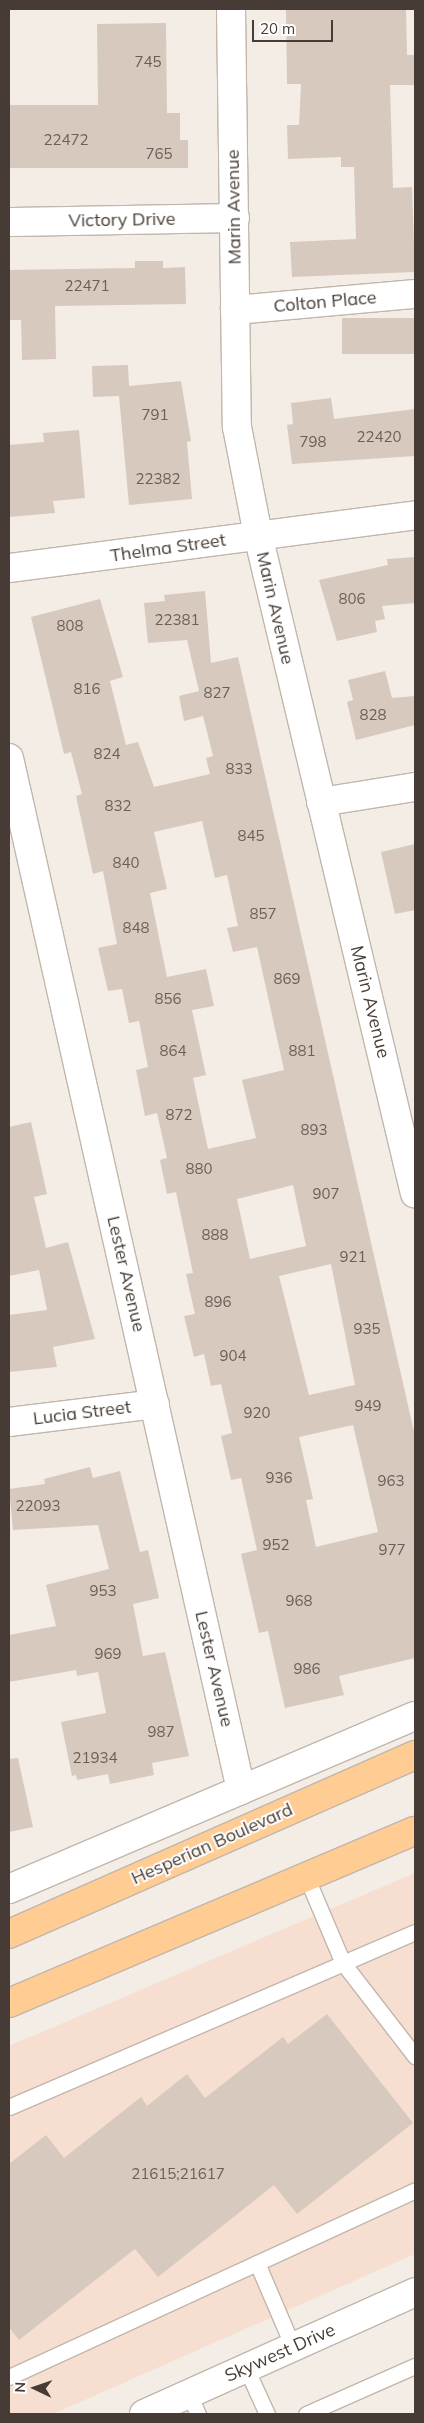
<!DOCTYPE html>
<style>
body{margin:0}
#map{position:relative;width:424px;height:2423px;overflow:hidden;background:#f3ede6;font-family:Mulish,sans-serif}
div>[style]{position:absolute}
.commercial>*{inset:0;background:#f6dfd0}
.building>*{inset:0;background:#d8c9be;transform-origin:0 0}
.roads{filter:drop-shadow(1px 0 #c2b6ab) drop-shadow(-1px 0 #c2b6ab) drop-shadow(0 1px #c2b6ab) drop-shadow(0 -1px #c2b6ab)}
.lane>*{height:15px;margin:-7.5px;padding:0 7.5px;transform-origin:7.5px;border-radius:7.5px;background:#fff}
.street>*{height:28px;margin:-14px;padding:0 14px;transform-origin:14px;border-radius:14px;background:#fff}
.primary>*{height:28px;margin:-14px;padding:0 14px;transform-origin:14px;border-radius:14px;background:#ffcc93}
span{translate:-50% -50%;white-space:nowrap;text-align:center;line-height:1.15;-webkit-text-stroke:4px #fff;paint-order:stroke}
.number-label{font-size:15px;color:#6a5f57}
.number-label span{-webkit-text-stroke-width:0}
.street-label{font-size:18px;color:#463c35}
.frame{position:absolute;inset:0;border:10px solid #463c35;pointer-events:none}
.north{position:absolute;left:10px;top:2363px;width:50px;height:50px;-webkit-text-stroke:4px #fff;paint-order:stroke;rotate:273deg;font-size:14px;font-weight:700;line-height:20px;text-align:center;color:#463c35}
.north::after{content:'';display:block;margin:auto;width:18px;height:22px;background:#463c35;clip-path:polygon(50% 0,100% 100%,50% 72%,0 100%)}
.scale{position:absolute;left:252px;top:20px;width:81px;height:22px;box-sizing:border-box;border:2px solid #463c35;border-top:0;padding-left:6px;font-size:15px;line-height:18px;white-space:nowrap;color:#463c35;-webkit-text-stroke:4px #fff;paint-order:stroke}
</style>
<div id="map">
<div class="commercial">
<i style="clip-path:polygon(415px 1873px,415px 2254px,53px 2414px,9px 2414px,9px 2046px)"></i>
</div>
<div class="building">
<i style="clip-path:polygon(286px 9px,406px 9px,407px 55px,415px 55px,415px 85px,390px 85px,393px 188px,412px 187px,415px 272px,292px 277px,290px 242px,356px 239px,354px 167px,341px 167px,341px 157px,288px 159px,287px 125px,299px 125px,301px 84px,287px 84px)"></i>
<i style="clip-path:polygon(166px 23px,167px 113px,180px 113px,180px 140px,188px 140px,188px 168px,9px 168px,9px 105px,98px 105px,97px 24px)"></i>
<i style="clip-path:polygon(135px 261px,163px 261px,163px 268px,185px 267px,186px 304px,55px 306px,56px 359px,22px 360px,21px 320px,9px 320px,9px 270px,135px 268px)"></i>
<i style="left:415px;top:318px;width:36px;height:73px;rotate:90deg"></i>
<i style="clip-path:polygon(128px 365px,129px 386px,181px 381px,191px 441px,187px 442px,192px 499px,129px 505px,119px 396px,93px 397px,92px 366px)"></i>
<i style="clip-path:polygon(331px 398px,334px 419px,415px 409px,415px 456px,292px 464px,287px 425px,293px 424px,291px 403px)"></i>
<i style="clip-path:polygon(79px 430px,85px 498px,53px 501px,55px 513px,9px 517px,9px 445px,44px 442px,43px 433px)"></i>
<i style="clip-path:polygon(415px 557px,415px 603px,382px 606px,385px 619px,375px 621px,377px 632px,337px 641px,319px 580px,388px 565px,387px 559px)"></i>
<i style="clip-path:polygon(evenodd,205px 591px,211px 663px,238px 657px,415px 1436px,415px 1658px,339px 1676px,344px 1695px,285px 1708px,268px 1631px,259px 1633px,241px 1554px,257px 1550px,241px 1478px,231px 1480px,221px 1436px,232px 1433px,221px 1384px,211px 1386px,204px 1354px,194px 1357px,184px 1316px,195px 1314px,186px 1274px,193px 1273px,176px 1192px,167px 1194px,160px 1160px,167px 1158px,157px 1113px,145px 1116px,136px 1070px,148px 1067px,139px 1021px,129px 1023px,122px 989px,108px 991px,98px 948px,117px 944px,103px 871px,93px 874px,76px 796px,82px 794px,71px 752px,64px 754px,31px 617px,100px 599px,123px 677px,110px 681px,126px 745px,138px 742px,154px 787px,210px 774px,206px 758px,213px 756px,203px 716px,184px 721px,179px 696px,199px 691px,187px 640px,148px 643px,144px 603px,165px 601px,164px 595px,205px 591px,202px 821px,215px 878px,227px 875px,238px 926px,227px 928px,233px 952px,257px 947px,284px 1070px,242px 1080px,256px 1138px,208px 1149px,193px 1078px,206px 1075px,192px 1010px,214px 1006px,206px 969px,167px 977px,150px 893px,167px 889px,154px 832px,202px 821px,205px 591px,293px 1185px,306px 1246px,250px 1259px,237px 1199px,293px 1185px,205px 591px,331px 1264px,355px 1385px,309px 1395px,279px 1276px,331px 1264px,205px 591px,353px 1425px,378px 1532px,316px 1547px,306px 1500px,313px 1499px,299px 1437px,353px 1425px)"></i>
<i style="clip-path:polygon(385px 671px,392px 698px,415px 696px,415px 725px,356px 740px,347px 702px,353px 700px,348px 680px)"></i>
<i style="clip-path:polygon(415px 844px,415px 910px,395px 914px,381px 852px)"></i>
<i style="clip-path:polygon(31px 1122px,47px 1194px,34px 1197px,46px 1248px,68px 1242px,95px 1339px,53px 1347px,57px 1367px,9px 1372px,9px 1315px,47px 1310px,39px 1270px,9px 1276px,9px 1127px)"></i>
<i style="clip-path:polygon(90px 1467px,93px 1478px,120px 1471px,140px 1552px,148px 1550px,159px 1598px,133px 1604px,143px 1656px,165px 1652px,189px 1756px,152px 1763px,154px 1775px,110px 1784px,108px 1774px,77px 1780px,76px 1775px,72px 1776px,61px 1722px,106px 1713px,98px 1672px,77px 1676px,76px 1670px,9px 1682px,9px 1635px,56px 1626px,46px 1585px,109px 1569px,98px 1525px,13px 1530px,9px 1489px,45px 1484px,44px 1479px)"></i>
<i style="clip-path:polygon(18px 1758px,33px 1827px,9px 1832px,9px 1759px)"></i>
<i style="clip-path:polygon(327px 2014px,413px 2123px,297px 2214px,274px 2185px,158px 2277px,135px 2249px,19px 2340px,9px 2327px,9px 2164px,46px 2135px,64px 2158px,141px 2097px,147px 2106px,187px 2074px,205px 2098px,283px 2037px,288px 2044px)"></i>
</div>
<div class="roads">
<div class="lane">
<i style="left:306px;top:1876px;width:95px;rotate:67deg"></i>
<i style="left:343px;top:1963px;width:78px;rotate:-23.3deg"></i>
<i style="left:9px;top:2107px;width:364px;rotate:-23.3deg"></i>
<i style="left:343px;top:1963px;width:118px;rotate:52.3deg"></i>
<i style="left:257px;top:2263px;width:91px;rotate:66.8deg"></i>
<i style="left:246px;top:2368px;width:51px;rotate:65.5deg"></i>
<i style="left:9px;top:2377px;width:447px;rotate:-24.7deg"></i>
<i style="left:189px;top:2394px;width:22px;rotate:66deg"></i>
<i style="left:306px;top:2414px;width:119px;rotate:-23.8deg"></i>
</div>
<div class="street">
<i style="left:231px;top:9px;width:418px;rotate:89.2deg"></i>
<i style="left:237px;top:427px;width:110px;rotate:79deg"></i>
<i style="left:258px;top:535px;width:677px;rotate:76.6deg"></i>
<i style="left:9px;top:222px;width:226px;rotate:-1deg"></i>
<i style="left:235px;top:310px;width:181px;rotate:-5.1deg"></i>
<i style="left:9px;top:568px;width:409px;rotate:-7.4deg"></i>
<i style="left:9px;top:758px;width:1058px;rotate:77.33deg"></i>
<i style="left:321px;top:802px;width:95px;rotate:-9.1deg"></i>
<i style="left:9px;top:1422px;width:147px;rotate:-7deg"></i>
<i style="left:9px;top:1889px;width:441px;rotate:-23.1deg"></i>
<i style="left:144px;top:2414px;width:297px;rotate:-24.2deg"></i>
</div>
<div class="primary">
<i style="left:9px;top:1934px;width:444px;rotate:-23.8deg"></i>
<i style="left:9px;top:2003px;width:441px;rotate:-23deg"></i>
</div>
</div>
<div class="number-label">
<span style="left:148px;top:62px">745</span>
<span style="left:66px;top:140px">22472</span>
<span style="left:159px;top:154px">765</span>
<span style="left:87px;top:286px">22471</span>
<span style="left:155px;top:415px">791</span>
<span style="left:379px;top:437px">22420</span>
<span style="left:313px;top:442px">798</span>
<span style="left:158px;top:479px">22382</span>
<span style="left:352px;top:599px">806</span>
<span style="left:177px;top:620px">22381</span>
<span style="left:70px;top:626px">808</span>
<span style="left:87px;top:689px">816</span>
<span style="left:217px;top:693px">827</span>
<span style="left:373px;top:715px">828</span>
<span style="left:107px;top:754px">824</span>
<span style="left:239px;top:769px">833</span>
<span style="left:118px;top:806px">832</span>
<span style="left:251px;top:836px">845</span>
<span style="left:126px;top:863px">840</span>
<span style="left:263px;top:914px">857</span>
<span style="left:136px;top:928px">848</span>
<span style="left:287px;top:979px">869</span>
<span style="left:168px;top:999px">856</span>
<span style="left:173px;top:1051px">864</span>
<span style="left:302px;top:1051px">881</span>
<span style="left:179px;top:1115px">872</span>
<span style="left:314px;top:1130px">893</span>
<span style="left:199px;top:1169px">880</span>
<span style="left:326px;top:1194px">907</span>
<span style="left:215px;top:1235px">888</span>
<span style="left:353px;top:1257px">921</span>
<span style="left:218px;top:1302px">896</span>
<span style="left:367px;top:1329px">935</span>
<span style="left:233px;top:1356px">904</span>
<span style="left:368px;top:1406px">949</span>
<span style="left:257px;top:1413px">920</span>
<span style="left:279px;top:1478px">936</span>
<span style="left:391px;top:1481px">963</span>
<span style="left:38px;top:1506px">22093</span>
<span style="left:276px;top:1545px">952</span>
<span style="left:392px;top:1550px">977</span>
<span style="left:103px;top:1591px">953</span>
<span style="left:299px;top:1601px">968</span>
<span style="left:108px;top:1654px">969</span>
<span style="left:307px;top:1669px">986</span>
<span style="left:161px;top:1732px">987</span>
<span style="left:95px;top:1758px">21934</span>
<span style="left:178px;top:2174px">21615;21617</span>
</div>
<div class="street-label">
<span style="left:234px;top:207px;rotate:-91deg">Marin Avenue</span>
<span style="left:122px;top:220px;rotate:-1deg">Victory Drive</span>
<span style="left:325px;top:302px;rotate:-5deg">Colton Place</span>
<span style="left:168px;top:548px;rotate:-8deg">Thelma Street</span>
<span style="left:275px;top:608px;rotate:77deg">Marin Avenue</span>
<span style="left:370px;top:1002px;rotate:76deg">Marin Avenue</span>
<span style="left:126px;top:1274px;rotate:77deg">Lester Avenue</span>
<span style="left:82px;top:1413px;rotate:-7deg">Lucia Street</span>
<span style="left:214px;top:1669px;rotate:77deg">Lester Avenue</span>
<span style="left:212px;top:1844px;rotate:-24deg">Hesperian Boulevard</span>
<span style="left:280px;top:2353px;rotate:-24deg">Skywest Drive</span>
</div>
<div class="frame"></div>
<div class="north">N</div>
<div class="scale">20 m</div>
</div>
